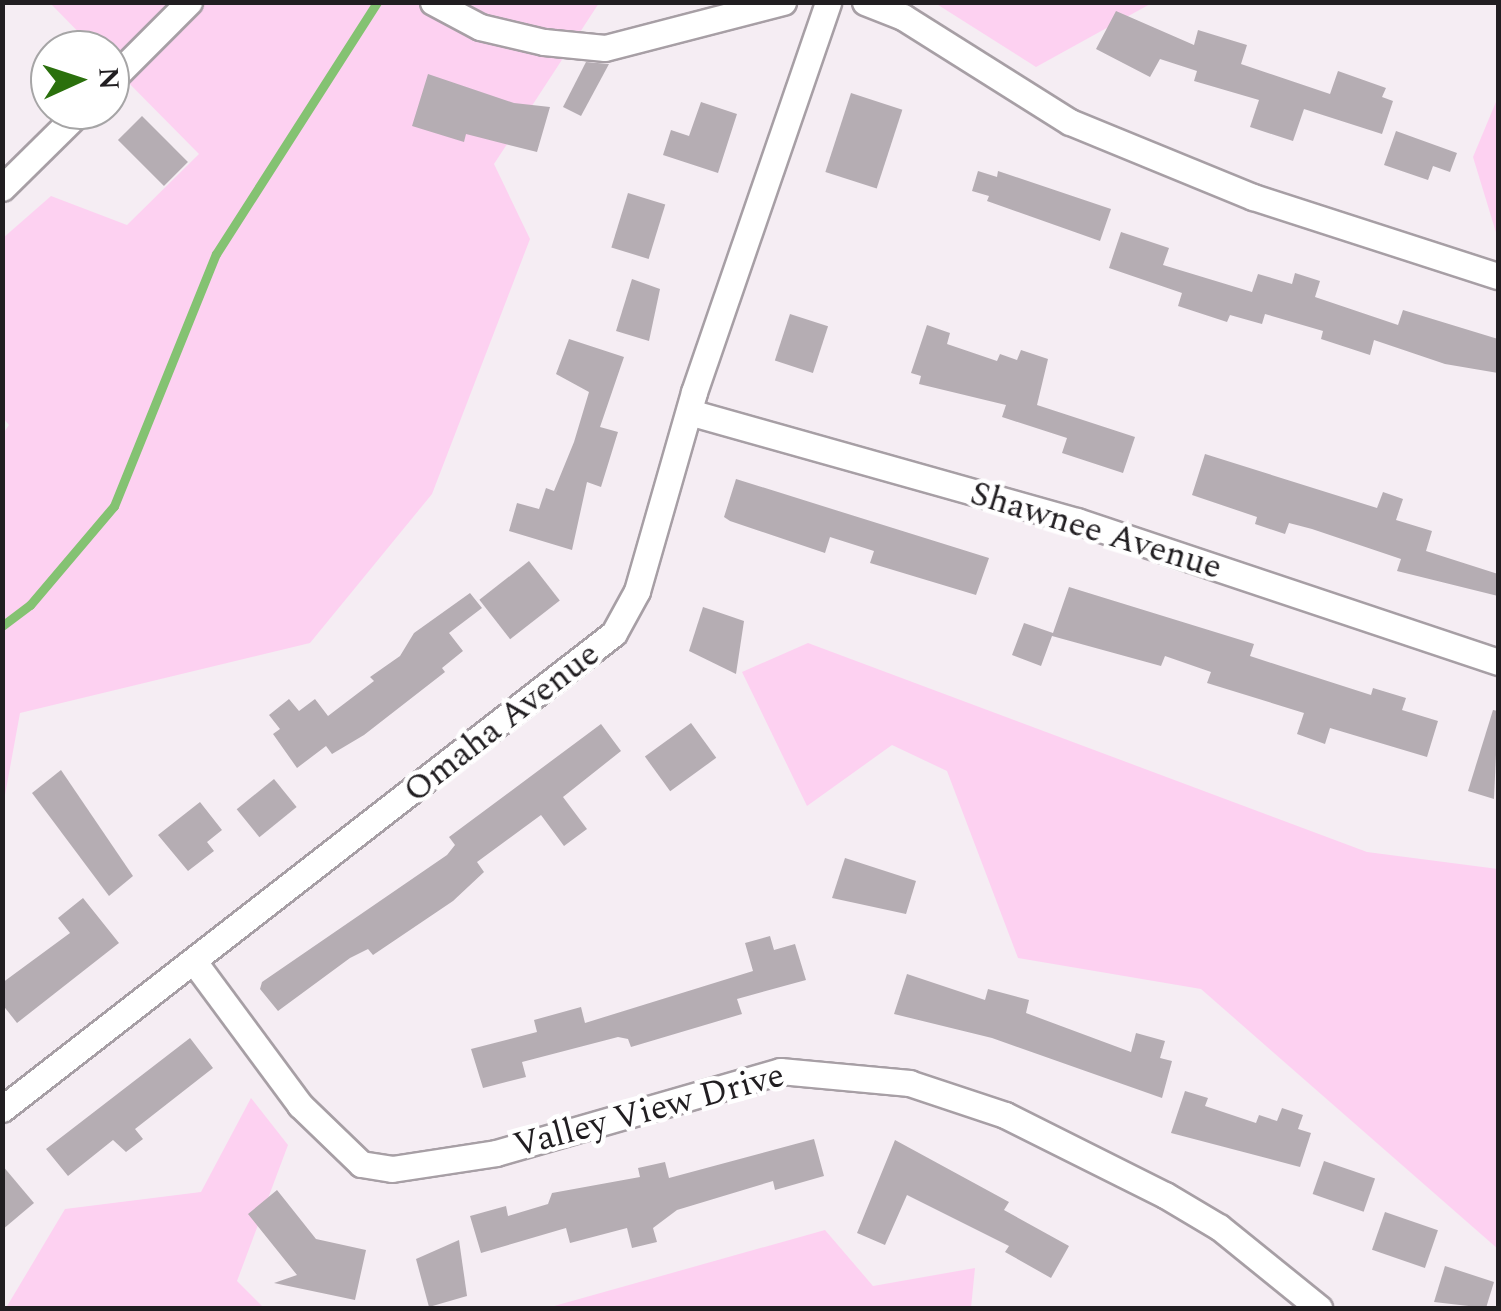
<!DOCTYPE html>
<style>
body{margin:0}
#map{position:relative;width:1501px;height:1311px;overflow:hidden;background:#f5edf3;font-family:Spectral,serif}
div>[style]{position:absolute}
.green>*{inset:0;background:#fdd1f1}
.stream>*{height:9px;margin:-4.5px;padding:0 4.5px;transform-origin:4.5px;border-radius:4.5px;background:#84c272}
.building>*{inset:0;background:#b5adb3;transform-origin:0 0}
.roads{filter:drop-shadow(2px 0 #a79fa5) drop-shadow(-2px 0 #a79fa5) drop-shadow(0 2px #a79fa5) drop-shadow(0 -2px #a79fa5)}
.minor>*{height:25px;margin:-12.5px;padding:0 12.5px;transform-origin:12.5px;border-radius:12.5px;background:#fff}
span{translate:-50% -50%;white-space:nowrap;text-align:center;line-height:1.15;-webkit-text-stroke:9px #fff;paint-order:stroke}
.street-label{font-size:35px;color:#211e21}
.frame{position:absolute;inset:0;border:5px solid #211e21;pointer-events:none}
.north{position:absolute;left:30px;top:30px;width:100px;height:100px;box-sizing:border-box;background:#fff;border:2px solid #a6a5a6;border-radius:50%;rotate:87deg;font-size:28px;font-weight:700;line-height:40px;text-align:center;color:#211e21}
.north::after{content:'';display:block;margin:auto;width:35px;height:45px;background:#2b700d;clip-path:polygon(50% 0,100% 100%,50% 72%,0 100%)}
</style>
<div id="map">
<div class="green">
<i style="clip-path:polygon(50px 3px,599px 3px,494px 164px,530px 239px,432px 494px,310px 643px,20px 713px,3px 806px,2px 435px,9px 425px,2px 417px,3px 238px,51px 196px,127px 225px,199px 154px,110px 64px,110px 50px,96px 50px)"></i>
<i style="clip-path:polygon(935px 3px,1152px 3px,1036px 67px)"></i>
<i style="clip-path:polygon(1498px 97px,1498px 239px,1473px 157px)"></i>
<i style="clip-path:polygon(808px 643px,1367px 852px,1498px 869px,1498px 1249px,1201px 989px,1018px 958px,947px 771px,892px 745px,807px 806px,742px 672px)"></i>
<i style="clip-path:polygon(251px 1098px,288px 1145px,237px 1281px,264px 1308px,6px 1308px,65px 1209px,201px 1192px)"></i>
<i style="clip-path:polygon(825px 1230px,873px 1286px,975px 1268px,971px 1308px,547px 1308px)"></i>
</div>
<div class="stream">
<i style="left:2px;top:626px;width:35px;rotate:-37deg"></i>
<i style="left:30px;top:605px;width:130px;rotate:-49.7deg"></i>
<i style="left:114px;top:506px;width:272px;rotate:-68deg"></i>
<i style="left:216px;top:254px;width:299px;rotate:-57.4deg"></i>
</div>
<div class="building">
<i style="clip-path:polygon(1116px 11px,1194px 45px,1198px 30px,1247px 45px,1241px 64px,1330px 94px,1338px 71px,1386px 88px,1382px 97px,1393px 101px,1382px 134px,1304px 109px,1293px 141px,1250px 127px,1259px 100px,1194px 81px,1197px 71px,1160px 59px,1150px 77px,1096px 49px)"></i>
<i style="clip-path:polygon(586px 62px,609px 64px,581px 116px,563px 107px)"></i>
<i style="clip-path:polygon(428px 74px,514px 103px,550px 107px,537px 152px,466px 134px,464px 142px,412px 126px)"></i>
<i style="left:851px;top:93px;width:54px;height:83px;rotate:18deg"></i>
<i style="clip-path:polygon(701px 102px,737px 114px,718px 173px,663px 155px,671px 130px,689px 136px)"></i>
<i style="left:142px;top:116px;width:65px;height:34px;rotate:45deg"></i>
<i style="clip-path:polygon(1396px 131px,1457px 153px,1450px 172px,1433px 166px,1428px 180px,1384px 165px)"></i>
<i style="clip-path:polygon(978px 171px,997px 177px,998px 171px,1111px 209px,1100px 241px,987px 201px,989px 196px,972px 191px)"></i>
<i style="left:628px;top:193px;width:39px;height:57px;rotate:17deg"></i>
<i style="clip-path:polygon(1121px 232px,1169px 248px,1163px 265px,1252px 292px,1258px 274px,1292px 284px,1295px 273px,1320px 281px,1315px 297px,1398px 325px,1403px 310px,1498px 339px,1498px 373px,1445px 364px,1374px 340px,1370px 355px,1321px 339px,1323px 331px,1265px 314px,1262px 324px,1230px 315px,1227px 322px,1178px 306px,1182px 293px,1109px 268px)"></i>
<i style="clip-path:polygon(632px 279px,660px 289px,649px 341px,616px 331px)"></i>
<i style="left:790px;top:314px;width:40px;height:49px;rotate:18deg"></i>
<i style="clip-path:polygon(927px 325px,950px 333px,947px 344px,997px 361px,1000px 354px,1017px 360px,1021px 350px,1048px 359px,1037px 405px,1135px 437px,1123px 473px,1062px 453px,1067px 438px,1002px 417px,1006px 405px,919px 384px,921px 376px,911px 373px)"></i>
<i style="clip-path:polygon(569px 339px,624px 357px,600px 427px,618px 432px,601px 487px,587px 482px,572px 550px,509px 531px,517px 503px,539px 509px,546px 488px,554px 491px,574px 442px,589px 392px,556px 374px)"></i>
<i style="clip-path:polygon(1205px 454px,1377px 508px,1383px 492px,1403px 499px,1396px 520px,1432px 531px,1426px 551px,1498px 574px,1498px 596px,1397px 571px,1401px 559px,1312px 529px,1289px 523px,1285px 534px,1255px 524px,1257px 517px,1192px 495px)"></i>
<i style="clip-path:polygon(736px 479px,989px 558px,976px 595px,870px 563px,874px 551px,830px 537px,825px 553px,730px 521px,724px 517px)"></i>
<i style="left:529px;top:561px;width:50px;height:63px;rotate:52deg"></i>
<i style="clip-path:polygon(1069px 587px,1254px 644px,1250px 656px,1290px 669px,1371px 695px,1373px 688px,1406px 698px,1402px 710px,1438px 721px,1427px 757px,1330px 728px,1325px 744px,1297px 734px,1304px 713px,1207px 683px,1211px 672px,1165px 656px,1161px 666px,1052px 636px,1041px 666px,1012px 655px,1024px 623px,1053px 633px)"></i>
<i style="clip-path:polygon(470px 593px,482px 608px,449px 633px,463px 651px,442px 668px,445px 672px,364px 735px,332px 754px,326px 746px,297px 768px,273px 734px,280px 729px,269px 715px,289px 699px,299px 711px,315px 699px,328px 716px,374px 681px,370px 677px,400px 656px,414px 633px)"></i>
<i style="clip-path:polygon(703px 607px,744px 621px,736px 674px,689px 651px)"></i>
<i style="clip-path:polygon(1493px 710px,1498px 711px,1494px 799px,1468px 791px)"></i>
<i style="left:691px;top:723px;width:43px;height:57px;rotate:54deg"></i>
<i style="clip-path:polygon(601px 724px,621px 751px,563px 797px,587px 829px,564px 846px,541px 815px,477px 862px,484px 872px,453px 901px,373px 955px,368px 949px,350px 958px,278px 1011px,260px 989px,262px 982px,447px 855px,455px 845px,449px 837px)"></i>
<i style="clip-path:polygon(61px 770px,133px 876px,109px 896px,32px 793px)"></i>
<i style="left:274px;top:779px;width:36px;height:48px;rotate:51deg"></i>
<i style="clip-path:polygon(200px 802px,222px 830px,207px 842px,214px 851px,188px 871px,158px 835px)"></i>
<i style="clip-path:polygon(845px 858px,916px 881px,906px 914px,832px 898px)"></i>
<i style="clip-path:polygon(83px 898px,119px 943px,17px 1023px,2px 1004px,2px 983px,70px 933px,58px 918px)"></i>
<i style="clip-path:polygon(770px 936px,774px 950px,795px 944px,806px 980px,737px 999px,742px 1014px,631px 1047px,628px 1039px,618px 1037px,522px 1062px,526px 1077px,483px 1088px,471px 1049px,537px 1032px,534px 1020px,581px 1007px,585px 1023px,753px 971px,745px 943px)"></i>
<i style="clip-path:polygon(907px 974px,985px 1000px,988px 989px,1029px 1000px,1026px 1013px,1131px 1052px,1136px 1033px,1165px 1041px,1160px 1058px,1172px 1061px,1162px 1098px,992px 1038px,894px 1014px)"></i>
<i style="clip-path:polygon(190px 1038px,213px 1068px,135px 1129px,143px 1139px,126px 1152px,113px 1140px,68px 1176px,46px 1149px)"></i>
<i style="clip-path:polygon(1185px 1091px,1208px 1098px,1205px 1106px,1256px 1123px,1259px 1115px,1277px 1121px,1282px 1108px,1303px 1115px,1298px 1129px,1311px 1133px,1300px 1167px,1171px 1133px)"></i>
<i style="clip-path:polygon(814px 1139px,824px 1176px,775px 1190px,773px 1181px,677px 1210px,653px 1228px,657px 1242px,632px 1248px,627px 1228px,570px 1243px,566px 1228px,481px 1253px,470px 1216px,506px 1206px,508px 1216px,548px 1204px,552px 1193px,640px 1177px,638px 1168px,665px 1162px,669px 1178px)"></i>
<i style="clip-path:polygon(895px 1140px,1009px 1202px,1004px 1210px,1069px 1246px,1051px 1278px,1005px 1252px,1009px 1246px,907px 1195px,885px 1245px,857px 1233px)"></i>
<i style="left:1324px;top:1161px;width:54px;height:35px;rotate:19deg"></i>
<i style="clip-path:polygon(2px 1165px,34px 1203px,2px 1230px)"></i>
<i style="clip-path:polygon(277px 1190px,316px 1239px,366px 1250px,355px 1300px,274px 1283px,297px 1275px,248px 1214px)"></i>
<i style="left:1385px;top:1212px;width:56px;height:40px;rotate:19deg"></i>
<i style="clip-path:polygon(459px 1240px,467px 1296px,429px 1307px,416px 1259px)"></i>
<i style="clip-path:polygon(1445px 1266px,1494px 1282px,1486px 1308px,1434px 1302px)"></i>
</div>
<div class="roads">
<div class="minor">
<i style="left:433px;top:2px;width:53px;rotate:28deg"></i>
<i style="left:480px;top:27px;width:66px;rotate:13.2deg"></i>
<i style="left:544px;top:42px;width:61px;rotate:5.6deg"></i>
<i style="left:605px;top:48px;width:184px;rotate:-14.5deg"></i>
<i style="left:865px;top:2px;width:41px;rotate:21.5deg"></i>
<i style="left:903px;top:17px;width:197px;rotate:32.2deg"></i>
<i style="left:1070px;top:122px;width:198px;rotate:22.3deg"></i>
<i style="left:1253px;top:197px;width:257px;rotate:17.9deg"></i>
<i style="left:110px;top:81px;width:112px;rotate:-45deg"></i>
<i style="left:2px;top:188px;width:111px;rotate:-44.6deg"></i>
<i style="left:689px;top:412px;width:403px;rotate:15.7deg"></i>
<i style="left:1077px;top:521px;width:444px;rotate:18.5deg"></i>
<i style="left:195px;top:963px;width:177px;rotate:53.5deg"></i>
<i style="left:300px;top:1105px;width:85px;rotate:44deg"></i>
<i style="left:361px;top:1164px;width:31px;rotate:9deg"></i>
<i style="left:392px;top:1169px;width:105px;rotate:-8.7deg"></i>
<i style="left:496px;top:1153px;width:296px;rotate:-16.1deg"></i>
<i style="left:780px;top:1071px;width:130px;rotate:5.3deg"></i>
<i style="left:909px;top:1083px;width:101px;rotate:18.4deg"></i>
<i style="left:1005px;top:1115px;width:179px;rotate:26.6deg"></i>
<i style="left:1165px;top:1195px;width:63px;rotate:30.7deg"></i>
<i style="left:1219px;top:1227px;width:129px;rotate:39deg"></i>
<i style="left:2px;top:1109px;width:775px;rotate:-37.87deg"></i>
<i style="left:614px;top:633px;width:48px;rotate:-61.3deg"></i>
<i style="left:637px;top:591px;width:207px;rotate:-74deg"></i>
<i style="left:694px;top:392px;width:412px;rotate:-71deg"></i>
</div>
</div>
<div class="street-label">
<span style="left:1096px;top:531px;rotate:17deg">Shawnee Avenue</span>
<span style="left:502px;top:723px;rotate:-38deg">Omaha Avenue</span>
<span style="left:649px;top:1111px;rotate:-15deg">Valley View Drive</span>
</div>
<div class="frame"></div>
<div class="north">N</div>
</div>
